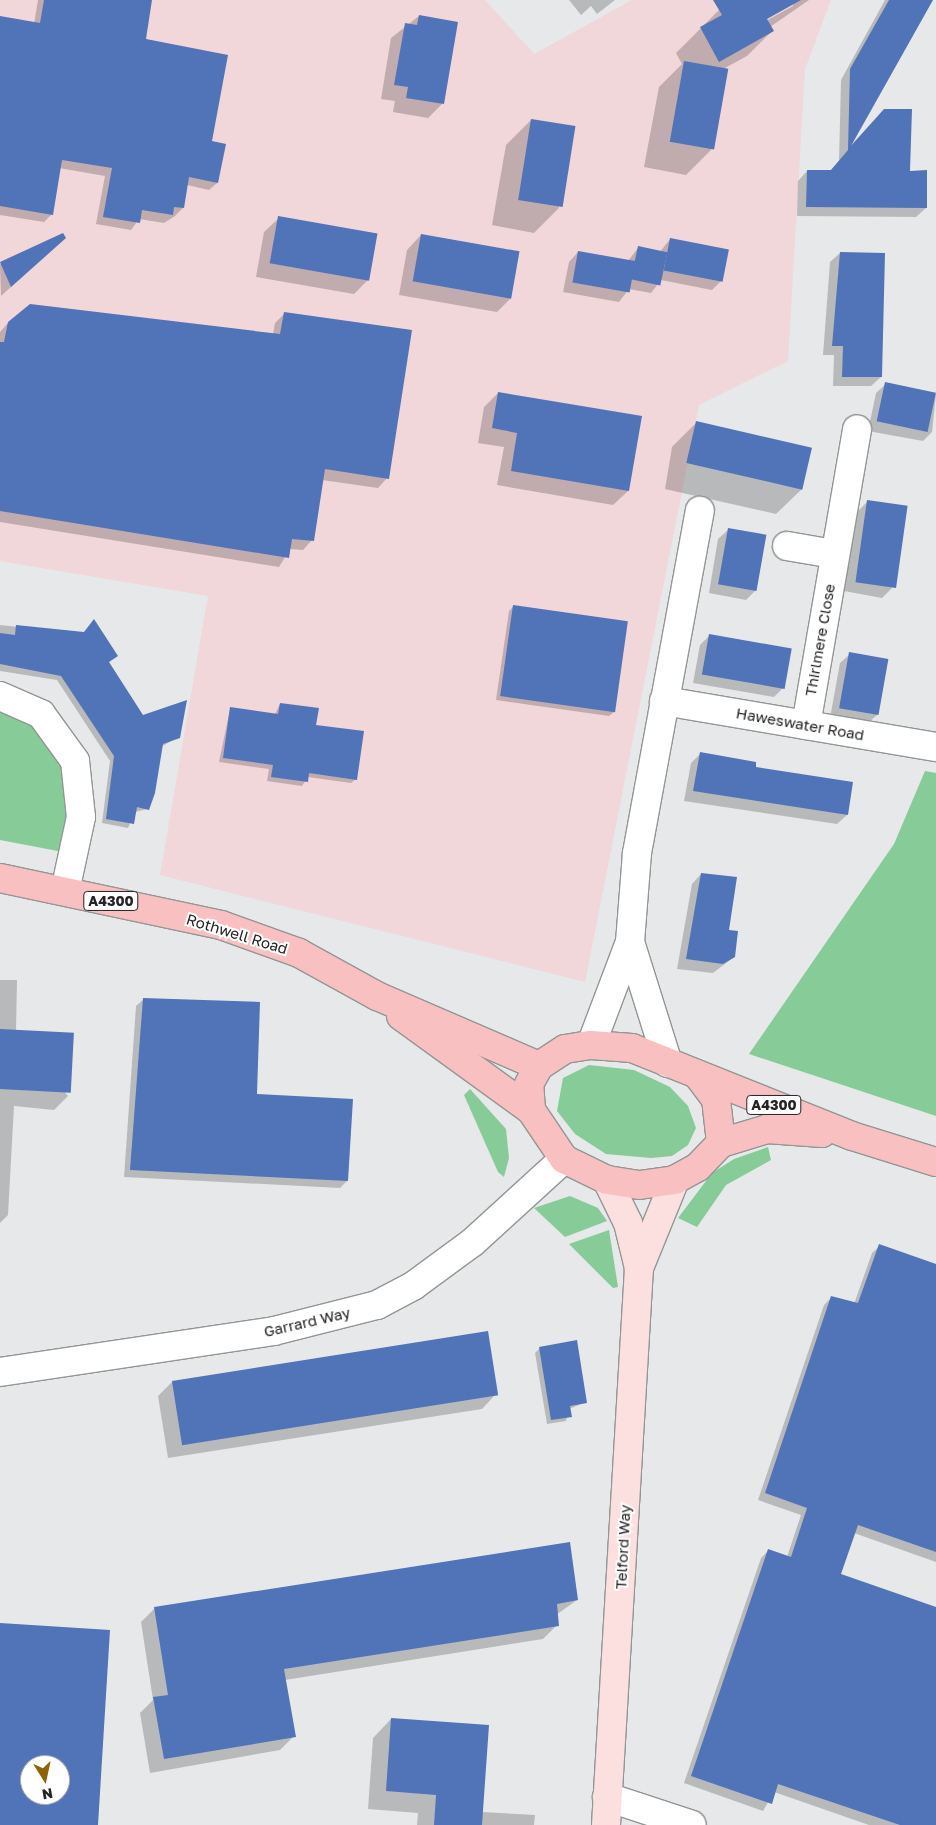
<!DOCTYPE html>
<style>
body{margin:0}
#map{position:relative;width:936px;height:1825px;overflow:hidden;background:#e7e8e9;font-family:"Golos Text",sans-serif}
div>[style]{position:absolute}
.medical>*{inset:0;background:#f1d6da}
.green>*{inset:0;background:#87cb99}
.shadow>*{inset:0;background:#0003}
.building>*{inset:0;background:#5173b7;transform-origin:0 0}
.roads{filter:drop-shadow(1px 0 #949595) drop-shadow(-1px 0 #949595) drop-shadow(0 1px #949595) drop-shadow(0 -1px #949595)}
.street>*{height:28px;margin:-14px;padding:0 14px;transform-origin:14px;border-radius:14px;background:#fff}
.secondary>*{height:28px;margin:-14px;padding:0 14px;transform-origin:14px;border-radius:14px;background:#fce0e0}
.primary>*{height:28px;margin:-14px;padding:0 14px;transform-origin:14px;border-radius:14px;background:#f9c0c2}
span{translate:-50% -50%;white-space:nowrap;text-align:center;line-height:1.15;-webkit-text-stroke:4px #fff;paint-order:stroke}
.shield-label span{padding:1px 4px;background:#fff;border:1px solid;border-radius:4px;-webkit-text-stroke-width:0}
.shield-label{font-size:14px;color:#242425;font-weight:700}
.street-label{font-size:15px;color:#242425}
.north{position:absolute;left:20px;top:1755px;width:50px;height:50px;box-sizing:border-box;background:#fff;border:1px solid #a7a7a8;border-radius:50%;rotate:170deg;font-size:14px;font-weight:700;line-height:20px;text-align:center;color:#242425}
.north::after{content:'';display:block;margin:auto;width:18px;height:22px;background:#8c6306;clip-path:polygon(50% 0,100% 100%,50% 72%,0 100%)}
</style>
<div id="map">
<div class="medical">
<i style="clip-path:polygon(0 0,485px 0,534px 54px,632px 0,831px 0,805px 69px,788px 361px,699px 405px,585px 982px,160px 875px,208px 596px,0 561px)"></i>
</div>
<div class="green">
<i style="clip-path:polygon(0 704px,55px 741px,71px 794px,63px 852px,0 840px)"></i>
<i style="clip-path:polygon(925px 771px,936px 773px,936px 1116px,749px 1054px,894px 844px)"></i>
<i style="clip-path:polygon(589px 1065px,634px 1070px,670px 1087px,688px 1106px,696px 1128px,688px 1145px,672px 1156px,651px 1158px,606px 1154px,575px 1134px,557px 1111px,563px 1078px)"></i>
<i style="clip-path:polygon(470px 1089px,506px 1129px,509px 1158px,504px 1177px,498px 1172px,464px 1095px)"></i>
<i style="clip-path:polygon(768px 1147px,771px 1160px,726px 1185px,697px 1227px,678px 1218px,712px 1173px,734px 1159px)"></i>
<i style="clip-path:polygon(570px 1196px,598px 1208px,607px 1221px,565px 1237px,534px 1208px)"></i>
<i style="clip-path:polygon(609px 1230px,618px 1287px,613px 1288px,569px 1244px)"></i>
</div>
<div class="shadow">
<i style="clip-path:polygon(38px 0,151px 0,144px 40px,210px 142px,217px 183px,209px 190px,187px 185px,183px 208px,175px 216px,164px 223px,139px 219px,131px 230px,96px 224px,105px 176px,59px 168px,52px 214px,44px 222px,0 215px,0 18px,34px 24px)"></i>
<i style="clip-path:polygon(569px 0,615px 0,597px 14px,591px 6px,581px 15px)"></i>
<i style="clip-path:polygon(evenodd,729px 0,809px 0,770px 27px,772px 31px,747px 56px,723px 69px,711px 150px,686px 175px,644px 167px,659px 87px,682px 64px,676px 53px,729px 0,793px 3px,793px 6px,762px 23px,761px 21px,793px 3px)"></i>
<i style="clip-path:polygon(885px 0,930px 0,850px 146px,884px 110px,926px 208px,916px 217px,797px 216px,798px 181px,807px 171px,830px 171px,839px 161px,841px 80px)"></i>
<i style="clip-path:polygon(419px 16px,456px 23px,442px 104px,428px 118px,393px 112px,395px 101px,381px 99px,391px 38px)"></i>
<i style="clip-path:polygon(531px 120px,559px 208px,534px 233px,492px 225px,506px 145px)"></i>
<i style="clip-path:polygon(279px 218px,368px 280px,354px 294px,256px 277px,264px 232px)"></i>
<i style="clip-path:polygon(63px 235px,55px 247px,1px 296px,0 264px)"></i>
<i style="clip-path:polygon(421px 235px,511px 298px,497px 312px,399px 295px,407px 250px)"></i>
<i style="clip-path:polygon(670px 239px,722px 280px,712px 290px,661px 280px,651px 293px,629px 289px,619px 302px,563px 292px,569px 262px,578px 252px,628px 261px,638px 248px,660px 252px)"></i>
<i style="clip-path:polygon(840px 253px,881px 377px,871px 386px,833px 386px,834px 355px,823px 355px,830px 262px)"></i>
<i style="clip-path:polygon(284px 314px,387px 478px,378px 488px,322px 480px,312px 540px,303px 550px,290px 549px,279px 567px,0 522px,0 332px,8px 323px,273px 334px,275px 323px)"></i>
<i style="clip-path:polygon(886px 384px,936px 394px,932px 432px,923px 441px,868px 431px,876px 393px)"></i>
<i style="clip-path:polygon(498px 393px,640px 417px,628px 491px,613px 505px,497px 485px,504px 447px,478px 443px,484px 407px)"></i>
<i style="clip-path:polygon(697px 422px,802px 489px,776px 514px,665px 489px,672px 447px)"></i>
<i style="clip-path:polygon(868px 501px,892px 588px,882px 598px,844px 591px,858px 511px)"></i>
<i style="clip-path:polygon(728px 530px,755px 591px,746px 600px,709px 593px,718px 539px)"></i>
<i style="clip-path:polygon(514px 606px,614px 712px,609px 716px,496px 700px,509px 611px)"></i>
<i style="clip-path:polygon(0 625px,83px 634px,143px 716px,178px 737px,161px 747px,147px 809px,135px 812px,128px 828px,102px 823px,110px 761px,57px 680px,0 671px)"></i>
<i style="clip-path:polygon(710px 635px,784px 687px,774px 697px,693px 683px,700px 645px)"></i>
<i style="clip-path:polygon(850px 654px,877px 715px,867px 724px,830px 718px,840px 663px)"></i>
<i style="clip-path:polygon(280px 704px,315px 726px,356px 779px,351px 783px,308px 777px,302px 786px,267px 781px,269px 769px,219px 762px,230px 709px,275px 714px)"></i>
<i style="clip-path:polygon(700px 754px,754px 768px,847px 815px,837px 824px,684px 801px,691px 763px)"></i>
<i style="clip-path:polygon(701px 874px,728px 931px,734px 957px,713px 973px,677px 969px,692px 884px)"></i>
<i style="clip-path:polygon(0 980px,17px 980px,16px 1031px,68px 1096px,54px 1110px,14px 1106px,8px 1215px,0 1223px)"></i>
<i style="clip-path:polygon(144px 999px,347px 1181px,340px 1188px,124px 1177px,136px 1006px)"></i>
<i style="clip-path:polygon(880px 1246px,936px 1265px,936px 1562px,854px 1533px,839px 1575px,936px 1608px,936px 1825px,869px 1825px,774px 1792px,763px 1811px,684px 1783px,761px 1558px,769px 1550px,787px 1557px,801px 1515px,758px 1500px,824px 1305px,831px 1298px,854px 1304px,872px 1253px)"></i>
<i style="clip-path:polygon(540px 1348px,586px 1402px,569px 1409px,566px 1421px,547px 1424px,535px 1353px)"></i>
<i style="clip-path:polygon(173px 1381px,496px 1394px,482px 1409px,168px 1458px,158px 1396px)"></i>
<i style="clip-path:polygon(577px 1600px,556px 1615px,557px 1625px,543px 1639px,285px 1680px,294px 1736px,280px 1750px,150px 1773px,140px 1713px,153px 1700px,141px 1622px,155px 1608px)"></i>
<i style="clip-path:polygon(391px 1719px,482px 1812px,535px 1815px,534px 1825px,417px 1825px,418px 1813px,368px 1809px,373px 1738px)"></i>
</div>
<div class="building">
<i style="clip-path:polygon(44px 0,152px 0,146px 39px,228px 55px,212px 141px,226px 144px,218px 183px,189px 177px,184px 208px,174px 207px,173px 215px,142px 210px,140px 223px,103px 217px,112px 168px,62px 160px,53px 215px,0 206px,0 16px,40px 23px)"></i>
<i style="clip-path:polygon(713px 0,801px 0,767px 19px,774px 31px,719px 62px,700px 27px,722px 15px)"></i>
<i style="clip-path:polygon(889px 0,933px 0,851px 146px,884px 109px,912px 109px,910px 171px,927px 170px,927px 208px,806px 207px,807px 170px,831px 170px,848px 150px,850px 69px)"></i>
<i style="clip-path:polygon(419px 15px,458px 22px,444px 104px,406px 98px,408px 87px,394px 85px,405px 23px,417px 25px)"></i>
<i style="left:684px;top:61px;width:45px;height:82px;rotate:10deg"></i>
<i style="left:531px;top:119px;width:45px;height:82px;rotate:9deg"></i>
<i style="left:278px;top:216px;width:101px;height:48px;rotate:10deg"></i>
<i style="clip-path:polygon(63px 233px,66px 238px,11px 287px,0 262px)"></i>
<i style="left:421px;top:234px;width:100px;height:48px;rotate:10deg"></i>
<i style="left:670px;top:238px;width:60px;height:33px;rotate:11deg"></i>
<i style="left:638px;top:246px;width:30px;height:34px;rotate:12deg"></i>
<i style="left:578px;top:251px;width:58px;height:32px;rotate:10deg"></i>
<i style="clip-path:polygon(840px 252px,885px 253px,882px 377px,842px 377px,843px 346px,832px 346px)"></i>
<i style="clip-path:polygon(30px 304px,280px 334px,284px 312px,412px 330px,389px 479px,325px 469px,314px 541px,292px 539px,289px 558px,0 511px,0 342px,4px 342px,8px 322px)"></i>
<i style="left:885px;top:382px;width:52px;height:40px;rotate:12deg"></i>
<i style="clip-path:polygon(498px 392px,642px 416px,629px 491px,511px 471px,517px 433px,492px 428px)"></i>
<i style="left:696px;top:421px;width:119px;height:43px;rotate:13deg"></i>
<i style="left:867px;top:500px;width:41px;height:83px;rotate:8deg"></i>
<i style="left:728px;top:528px;width:39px;height:57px;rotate:10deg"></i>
<i style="left:513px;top:605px;width:116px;height:92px;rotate:8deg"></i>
<i style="clip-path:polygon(94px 619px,118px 656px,109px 662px,143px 715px,187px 700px,180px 738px,163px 744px,155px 793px,149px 810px,137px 807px,134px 824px,106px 819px,114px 756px,61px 676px,0 664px,0 633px,15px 635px,16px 625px,84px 632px)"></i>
<i style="left:709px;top:634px;width:84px;height:41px;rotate:10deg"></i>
<i style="left:849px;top:652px;width:40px;height:57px;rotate:10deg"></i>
<i style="clip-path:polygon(280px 703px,319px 708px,316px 725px,364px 731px,357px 780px,309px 773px,308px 782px,271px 777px,273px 765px,223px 758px,230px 707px,278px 714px)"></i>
<i style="clip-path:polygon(700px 752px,756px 762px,756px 767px,853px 782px,848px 815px,693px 791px)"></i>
<i style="clip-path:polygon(701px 873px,737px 877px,729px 930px,738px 931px,735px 957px,723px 964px,686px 959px)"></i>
<i style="clip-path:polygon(143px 998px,260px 1002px,257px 1094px,353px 1099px,348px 1181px,130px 1170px)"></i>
<i style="left:0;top:1029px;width:74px;height:60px;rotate:3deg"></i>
<i style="clip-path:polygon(879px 1244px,936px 1264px,936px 1552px,858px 1525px,841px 1574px,936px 1607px,936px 1825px,900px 1825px,778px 1784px,772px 1804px,691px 1776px,768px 1549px,791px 1557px,807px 1508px,765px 1493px,831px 1296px,858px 1303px)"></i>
<i style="left:488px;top:1331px;width:65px;height:320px;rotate:81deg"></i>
<i style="clip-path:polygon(577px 1340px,587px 1403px,570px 1406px,572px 1417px,551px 1420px,539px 1347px)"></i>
<i style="clip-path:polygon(570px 1542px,578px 1600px,557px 1604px,559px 1626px,284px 1669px,296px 1737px,164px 1759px,153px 1697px,168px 1695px,154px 1607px)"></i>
<i style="clip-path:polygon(evenodd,0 1623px,110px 1630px,98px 1825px,0 1825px,0 1623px,30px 1765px,60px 1765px,60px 1795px,30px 1795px,30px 1765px)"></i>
<i style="clip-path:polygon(391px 1718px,489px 1725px,482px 1825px,434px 1825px,436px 1795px,386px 1791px)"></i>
</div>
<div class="roads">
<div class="street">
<i style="left:787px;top:546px;width:48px;rotate:9.7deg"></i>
<i style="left:0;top:696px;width:45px;rotate:23.7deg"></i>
<i style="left:41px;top:714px;width:58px;rotate:54.1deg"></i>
<i style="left:75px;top:761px;width:56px;rotate:83.9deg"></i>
<i style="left:81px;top:817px;width:76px;rotate:102.2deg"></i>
<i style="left:664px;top:701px;width:276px;rotate:9.6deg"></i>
<i style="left:806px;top:725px;width:300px;rotate:-80.2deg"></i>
<i style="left:630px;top:942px;width:127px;rotate:72.6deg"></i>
<i style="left:591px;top:1045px;width:110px;rotate:-69.3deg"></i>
<i style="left:630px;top:942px;width:89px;rotate:-85.5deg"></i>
<i style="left:637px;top:853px;width:348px;rotate:-79.6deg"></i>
<i style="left:0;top:1372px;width:277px;rotate:-8.5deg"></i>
<i style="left:274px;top:1331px;width:106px;rotate:-14.2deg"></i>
<i style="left:377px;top:1305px;width:41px;rotate:-27.8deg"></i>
<i style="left:413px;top:1286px;width:74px;rotate:-36.3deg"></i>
<i style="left:473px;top:1242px;width:123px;rotate:-42.4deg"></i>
<i style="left:607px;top:1797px;width:89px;rotate:18.2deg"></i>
</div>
<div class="secondary">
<i style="left:639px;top:1268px;width:95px;rotate:-67.8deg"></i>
<i style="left:606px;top:1825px;width:558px;rotate:-86.61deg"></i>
<i style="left:639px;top:1268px;width:46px;rotate:-103.7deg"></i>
<i style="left:628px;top:1223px;width:48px;rotate:-116deg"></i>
</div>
<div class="primary">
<i style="left:0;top:878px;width:226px;rotate:12deg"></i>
<i style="left:221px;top:925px;width:83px;rotate:19.7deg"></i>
<i style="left:299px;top:953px;width:89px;rotate:28.9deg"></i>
<i style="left:377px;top:996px;width:176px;rotate:23.4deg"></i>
<i style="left:401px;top:1016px;width:160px;rotate:35.9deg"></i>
<i style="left:697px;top:1074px;width:31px;rotate:53deg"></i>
<i style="left:716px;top:1099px;width:44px;rotate:83.5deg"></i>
<i style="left:721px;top:1143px;width:33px;rotate:134deg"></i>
<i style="left:698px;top:1167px;width:26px;rotate:151deg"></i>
<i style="left:675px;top:1180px;width:36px;rotate:172deg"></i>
<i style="left:639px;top:1185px;width:32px;rotate:-171deg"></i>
<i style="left:607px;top:1180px;width:48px;rotate:-154deg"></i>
<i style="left:564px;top:1159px;width:59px;rotate:-124deg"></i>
<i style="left:531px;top:1110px;width:26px;rotate:-94deg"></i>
<i style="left:529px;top:1084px;width:21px;rotate:-61deg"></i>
<i style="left:539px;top:1066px;width:31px;rotate:-33deg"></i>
<i style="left:565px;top:1049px;width:26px;rotate:-9deg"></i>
<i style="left:591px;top:1045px;width:41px;rotate:4.2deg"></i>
<i style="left:632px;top:1048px;width:237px;rotate:21.8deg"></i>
<i style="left:852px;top:1136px;width:88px;rotate:17.2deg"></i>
<i style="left:721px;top:1143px;width:48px;rotate:-16.9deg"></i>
<i style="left:767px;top:1129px;width:55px;rotate:4.2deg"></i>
</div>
</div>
<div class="shield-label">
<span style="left:111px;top:901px">A4300</span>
<span style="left:774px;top:1105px">A4300</span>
</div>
<div class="street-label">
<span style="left:820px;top:640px;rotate:-80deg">Thirlmere Close</span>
<span style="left:800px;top:724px;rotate:10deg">Haweswater Road</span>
<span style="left:237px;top:934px;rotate:17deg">Rothwell Road</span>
<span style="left:307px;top:1322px;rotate:-13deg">Garrard Way</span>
<span style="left:623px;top:1547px;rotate:-87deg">Telford Way</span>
</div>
<div class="north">N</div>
</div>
